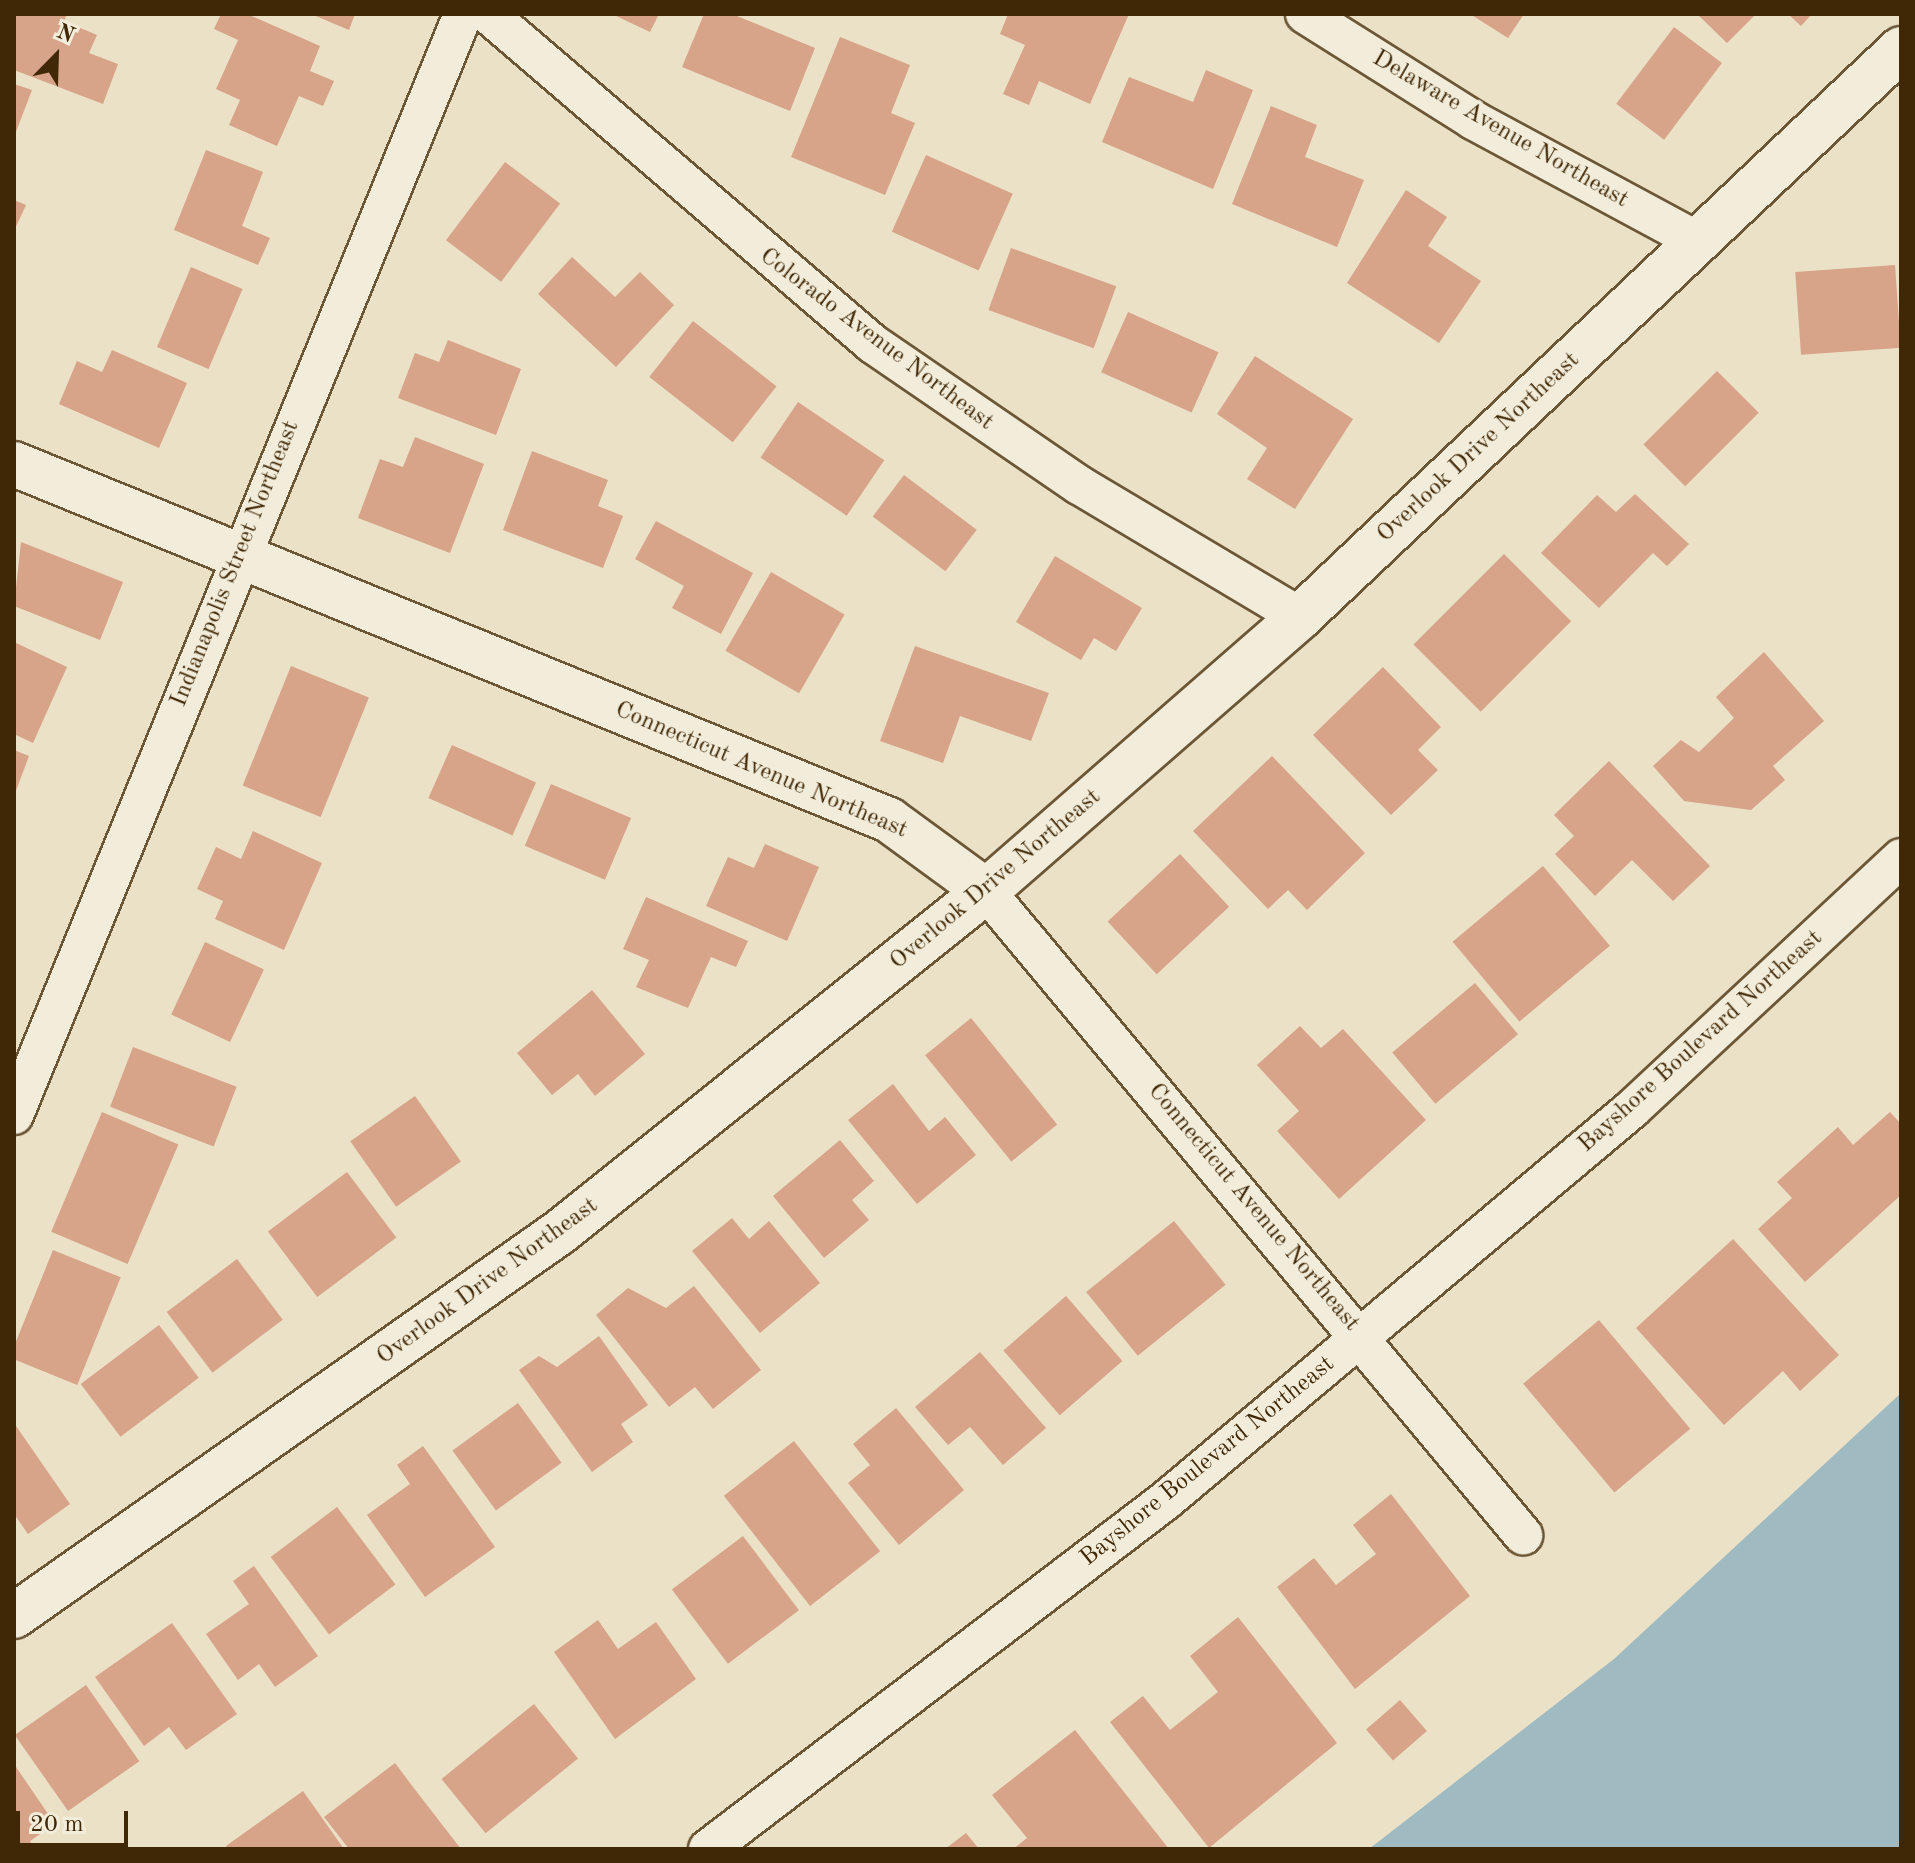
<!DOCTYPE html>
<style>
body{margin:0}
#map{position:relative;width:1915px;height:1863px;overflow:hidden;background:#ebe1c6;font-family:"Old Standard TT",serif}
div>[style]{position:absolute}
.water>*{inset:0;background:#9fbac1}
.building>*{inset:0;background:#d7a389;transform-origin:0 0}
.roads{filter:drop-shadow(2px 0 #6b5636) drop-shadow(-2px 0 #6b5636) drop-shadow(0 2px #6b5636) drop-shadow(0 -2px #6b5636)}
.street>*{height:38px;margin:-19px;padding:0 19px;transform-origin:19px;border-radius:19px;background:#f2ecda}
.secondary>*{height:44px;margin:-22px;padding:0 22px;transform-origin:22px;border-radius:22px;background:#f2ecda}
span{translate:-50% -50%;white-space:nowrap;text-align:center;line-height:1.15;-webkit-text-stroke:7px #f2ecda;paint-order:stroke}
.street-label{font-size:24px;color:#402806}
.frame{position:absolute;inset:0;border:16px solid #402806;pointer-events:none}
.north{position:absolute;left:16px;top:16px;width:80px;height:80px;-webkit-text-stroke:6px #f2ecda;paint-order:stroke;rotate:23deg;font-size:22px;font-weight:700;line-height:32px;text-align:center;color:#402806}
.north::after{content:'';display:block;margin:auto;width:28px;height:36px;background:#402806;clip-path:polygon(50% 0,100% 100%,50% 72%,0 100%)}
.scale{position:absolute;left:16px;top:1811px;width:112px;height:36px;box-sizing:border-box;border:4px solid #402806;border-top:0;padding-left:10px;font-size:24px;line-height:28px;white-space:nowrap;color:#402806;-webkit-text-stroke:6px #f2ecda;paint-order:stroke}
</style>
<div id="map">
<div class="water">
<i style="clip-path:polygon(1901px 1393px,1901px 1849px,1369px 1849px,1614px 1659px)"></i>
</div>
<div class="building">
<i style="clip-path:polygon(14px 14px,67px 14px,64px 21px,97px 35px,89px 53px,118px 64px,103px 104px,14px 70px)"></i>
<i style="clip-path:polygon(221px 14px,247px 14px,320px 46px,310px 71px,334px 81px,323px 106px,299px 96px,277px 146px,229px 125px,240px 100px,216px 89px,238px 40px,214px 29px)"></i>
<i style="clip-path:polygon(311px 14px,355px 14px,349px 30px)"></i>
<i style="clip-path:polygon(612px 14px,659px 14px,650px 32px)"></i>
<i style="clip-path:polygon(704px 14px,732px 14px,815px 48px,790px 111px,682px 67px)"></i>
<i style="clip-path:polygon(1008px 14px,1129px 14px,1090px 104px,1039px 81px,1029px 105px,1003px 94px,1025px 45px,1000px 34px)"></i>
<i style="clip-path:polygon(1470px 14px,1524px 14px,1508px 38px)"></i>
<i style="clip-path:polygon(1697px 14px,1756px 14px,1727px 43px)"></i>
<i style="clip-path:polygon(1788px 14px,1812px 14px,1801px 26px)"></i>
<i style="left:1674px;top:27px;width:60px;height:96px;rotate:37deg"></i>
<i style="clip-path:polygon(840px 37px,910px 65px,891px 113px,915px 123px,885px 195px,791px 157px)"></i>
<i style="clip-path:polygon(1206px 70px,1253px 90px,1213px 189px,1102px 142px,1129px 77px,1193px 102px)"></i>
<i style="clip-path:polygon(14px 84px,32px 90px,14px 137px)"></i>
<i style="clip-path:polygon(1271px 106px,1317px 125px,1305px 157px,1364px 180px,1337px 247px,1232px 204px)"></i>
<i style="clip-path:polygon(206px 150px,263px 172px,242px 226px,270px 238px,258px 265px,174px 230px)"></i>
<i style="left:926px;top:155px;width:95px;height:84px;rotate:24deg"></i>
<i style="left:505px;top:162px;width:69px;height:98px;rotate:37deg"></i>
<i style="clip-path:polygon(1406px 190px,1447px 217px,1428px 246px,1481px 281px,1439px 343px,1347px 283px)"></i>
<i style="clip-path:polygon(14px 200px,26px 205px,14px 231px)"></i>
<i style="left:1011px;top:248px;width:112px;height:66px;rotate:20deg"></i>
<i style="clip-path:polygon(572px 257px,615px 297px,640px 272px,674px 305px,616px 367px,538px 294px)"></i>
<i style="left:1895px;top:265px;width:83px;height:100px;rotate:86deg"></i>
<i style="left:191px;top:267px;width:56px;height:87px;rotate:23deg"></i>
<i style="left:1128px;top:312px;width:99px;height:66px;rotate:24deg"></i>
<i style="left:693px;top:321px;width:106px;height:71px;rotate:38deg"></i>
<i style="clip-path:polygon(448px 340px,521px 369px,496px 435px,398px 398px,415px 353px,439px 362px)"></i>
<i style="clip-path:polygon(112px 350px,187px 383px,159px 448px,59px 404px,77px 361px,102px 372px)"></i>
<i style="clip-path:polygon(1255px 356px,1353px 419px,1295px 509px,1247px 479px,1267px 448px,1217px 414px)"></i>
<i style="left:1717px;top:371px;width:59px;height:104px;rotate:45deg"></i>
<i style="left:798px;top:402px;width:104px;height:67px;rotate:34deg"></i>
<i style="clip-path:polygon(415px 437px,484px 464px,450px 553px,358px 518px,380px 459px,403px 467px)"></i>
<i style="clip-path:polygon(532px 451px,608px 480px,598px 506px,623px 516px,603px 568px,503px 530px)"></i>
<i style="left:904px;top:475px;width:91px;height:52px;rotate:37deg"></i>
<i style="clip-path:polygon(1635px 494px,1689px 544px,1667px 566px,1653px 553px,1599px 608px,1541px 553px,1597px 495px,1616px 512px)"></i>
<i style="clip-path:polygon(656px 521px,753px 573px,721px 634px,672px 608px,684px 586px,635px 559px)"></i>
<i style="clip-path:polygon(21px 542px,123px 582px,100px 640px,14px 606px)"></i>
<i style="left:1504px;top:554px;width:95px;height:128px;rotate:45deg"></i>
<i style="clip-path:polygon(1055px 556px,1142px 608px,1116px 651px,1094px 638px,1081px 660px,1016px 622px)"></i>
<i style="left:771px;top:572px;width:85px;height:91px;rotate:30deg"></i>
<i style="clip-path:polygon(14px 642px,67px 667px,33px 743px,14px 734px)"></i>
<i style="clip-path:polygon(915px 646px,1049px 693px,1031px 741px,960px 716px,943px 763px,880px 741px)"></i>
<i style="clip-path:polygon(1764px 652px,1824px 721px,1773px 766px,1785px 780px,1751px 810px,1684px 801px,1653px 766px,1681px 740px,1699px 752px,1734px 718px,1716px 697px)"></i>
<i style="left:291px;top:666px;width:84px;height:129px;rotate:22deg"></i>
<i style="clip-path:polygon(1383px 667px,1441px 727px,1418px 750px,1438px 770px,1391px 815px,1313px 735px)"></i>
<i style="left:452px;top:745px;width:92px;height:58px;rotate:24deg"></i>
<i style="clip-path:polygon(14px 750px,29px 756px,14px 796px)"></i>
<i style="clip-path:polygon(1272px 756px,1365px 853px,1307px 910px,1288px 890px,1268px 909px,1193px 831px)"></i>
<i style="clip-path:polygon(1609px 761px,1710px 866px,1673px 901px,1632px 860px,1595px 896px,1555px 854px,1574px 836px,1554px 815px)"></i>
<i style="left:551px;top:784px;width:87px;height:67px;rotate:23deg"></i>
<i style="clip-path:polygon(253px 831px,322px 863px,284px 950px,215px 919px,223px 901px,197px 889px,216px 847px,241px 859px)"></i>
<i style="clip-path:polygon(765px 844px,819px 867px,787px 941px,706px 906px,728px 857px,754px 868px)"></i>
<i style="left:1180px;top:854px;width:72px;height:99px;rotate:47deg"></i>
<i style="left:1543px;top:866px;width:104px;height:118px;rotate:50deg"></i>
<i style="clip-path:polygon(646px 897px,748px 941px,736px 967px,711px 957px,688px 1008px,636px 987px,649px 960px,623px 949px)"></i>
<i style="left:205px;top:942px;width:65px;height:80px;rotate:25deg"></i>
<i style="left:1475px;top:983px;width:67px;height:108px;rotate:50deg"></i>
<i style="clip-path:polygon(592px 990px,645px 1054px,595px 1096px,578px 1074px,552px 1095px,517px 1053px)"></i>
<i style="left:971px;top:1018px;width:137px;height:59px;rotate:51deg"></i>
<i style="clip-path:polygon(1300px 1026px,1321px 1048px,1343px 1029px,1426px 1120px,1339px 1199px,1277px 1131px,1299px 1111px,1257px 1065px)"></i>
<i style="left:133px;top:1047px;width:111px;height:64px;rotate:21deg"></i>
<i style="clip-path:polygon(893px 1084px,929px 1131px,945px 1117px,976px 1155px,917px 1204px,848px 1120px)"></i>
<i style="left:415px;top:1096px;width:80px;height:79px;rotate:55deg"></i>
<i style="left:102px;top:1112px;width:83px;height:130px;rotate:23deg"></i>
<i style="clip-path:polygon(1890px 1112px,1901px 1124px,1901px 1195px,1805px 1282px,1758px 1229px,1792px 1198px,1777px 1182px,1838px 1127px,1853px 1145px)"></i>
<i style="clip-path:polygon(840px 1140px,874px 1181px,852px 1200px,869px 1220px,824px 1258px,773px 1196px)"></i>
<i style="left:347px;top:1172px;width:82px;height:99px;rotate:53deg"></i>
<i style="clip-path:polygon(732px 1218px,749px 1239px,769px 1221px,820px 1283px,760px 1333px,692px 1251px)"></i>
<i style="left:1174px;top:1221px;width:82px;height:113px;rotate:51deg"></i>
<i style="clip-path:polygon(1733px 1239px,1839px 1355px,1800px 1391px,1783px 1371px,1724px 1425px,1636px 1328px)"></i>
<i style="left:53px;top:1250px;width:73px;height:116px;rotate:22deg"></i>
<i style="left:237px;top:1259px;width:76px;height:88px;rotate:53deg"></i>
<i style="clip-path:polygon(694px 1286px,761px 1370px,713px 1409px,695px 1387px,669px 1407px,596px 1315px,628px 1288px,666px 1308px)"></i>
<i style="left:1066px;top:1296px;width:86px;height:83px;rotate:49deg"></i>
<i style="left:1599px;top:1320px;width:142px;height:99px;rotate:50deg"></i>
<i style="left:159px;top:1325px;width:66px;height:98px;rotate:53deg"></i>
<i style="clip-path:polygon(599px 1336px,648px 1405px,621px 1424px,633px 1442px,592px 1472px,519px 1370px,539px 1356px,557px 1367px)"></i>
<i style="clip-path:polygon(980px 1352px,1046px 1428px,1003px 1465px,970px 1427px,948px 1445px,915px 1407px)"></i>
<i style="left:518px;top:1403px;width:74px;height:81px;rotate:54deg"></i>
<i style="clip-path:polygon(896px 1408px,964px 1490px,899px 1545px,848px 1483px,870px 1465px,853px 1444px)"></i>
<i style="clip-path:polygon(14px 1423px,70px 1504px,28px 1534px,14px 1514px)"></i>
<i style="left:794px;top:1441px;width:140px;height:89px;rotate:52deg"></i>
<i style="clip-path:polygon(423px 1446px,495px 1547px,425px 1597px,367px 1515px,410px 1484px,397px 1465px)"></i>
<i style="clip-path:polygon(1391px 1494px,1470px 1596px,1355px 1689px,1277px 1587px,1314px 1558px,1336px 1585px,1376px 1554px,1353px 1525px)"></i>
<i style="left:337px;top:1507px;width:97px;height:83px;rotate:53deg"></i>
<i style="left:743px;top:1536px;width:93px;height:89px;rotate:53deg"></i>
<i style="clip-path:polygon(254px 1566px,318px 1656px,275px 1687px,259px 1664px,238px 1680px,206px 1634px,249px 1604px,233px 1581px)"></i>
<i style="clip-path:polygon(1238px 1617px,1337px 1743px,1209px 1848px,1110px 1722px,1143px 1696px,1170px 1730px,1218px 1692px,1190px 1656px)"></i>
<i style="clip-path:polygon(598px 1620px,618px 1649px,656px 1622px,696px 1679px,615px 1739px,554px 1652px)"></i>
<i style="clip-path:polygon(172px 1623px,237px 1714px,186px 1750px,169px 1727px,144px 1746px,95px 1677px)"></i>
<i style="left:86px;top:1685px;width:93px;height:87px;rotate:55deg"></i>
<i style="left:1400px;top:1700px;width:41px;height:45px;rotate:49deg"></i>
<i style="left:534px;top:1704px;width:70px;height:119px;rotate:51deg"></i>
<i style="clip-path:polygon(1075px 1730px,1169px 1849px,1013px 1849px,1027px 1838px,992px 1795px)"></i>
<i style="clip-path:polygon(395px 1763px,413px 1787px,461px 1849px,349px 1849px,324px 1817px)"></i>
<i style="clip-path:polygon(14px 1764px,55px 1824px,30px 1841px,35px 1849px,14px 1849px)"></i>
<i style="clip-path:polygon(303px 1791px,344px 1849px,228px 1849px,226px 1846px)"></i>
<i style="clip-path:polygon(966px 1833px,979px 1849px,945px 1849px)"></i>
</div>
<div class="roads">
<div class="street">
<i style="left:488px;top:14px;width:507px;rotate:40.6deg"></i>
<i style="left:873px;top:344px;width:250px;rotate:34.4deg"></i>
<i style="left:1079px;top:485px;width:257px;rotate:30.8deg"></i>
<i style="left:1305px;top:14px;width:199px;rotate:32.2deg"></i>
<i style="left:1473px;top:120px;width:255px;rotate:28.3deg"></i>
<i style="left:986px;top:891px;width:839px;rotate:50.18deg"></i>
<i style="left:14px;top:1115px;width:1189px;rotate:-67.81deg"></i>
<i style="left:708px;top:1849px;width:574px;rotate:-37.29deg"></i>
<i style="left:1165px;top:1501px;width:610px;rotate:-40.01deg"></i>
<i style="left:1632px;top:1109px;width:368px;rotate:-43deg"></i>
</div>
<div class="secondary">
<i style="left:14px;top:464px;width:945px;rotate:22.14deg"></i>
<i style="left:889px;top:820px;width:120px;rotate:36.2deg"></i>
<i style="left:14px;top:1616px;width:668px;rotate:-35.12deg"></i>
<i style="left:560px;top:1232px;width:546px;rotate:-38.68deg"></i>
<i style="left:986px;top:891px;width:417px;rotate:-41.1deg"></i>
<i style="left:1300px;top:617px;width:827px;rotate:-43.38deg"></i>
</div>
</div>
<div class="street-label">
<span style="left:1500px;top:130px;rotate:30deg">Delaware Avenue Northeast</span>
<span style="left:876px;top:340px;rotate:37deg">Colorado Avenue Northeast</span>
<span style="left:1479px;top:448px;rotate:-43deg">Overlook Drive Northeast</span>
<span style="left:236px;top:564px;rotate:-68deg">Indianapolis Street Northeast</span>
<span style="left:761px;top:771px;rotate:23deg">Connecticut Avenue Northeast</span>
<span style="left:996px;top:880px;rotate:-40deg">Overlook Drive Northeast</span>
<span style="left:1701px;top:1042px;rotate:-42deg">Bayshore Boulevard Northeast</span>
<span style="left:1253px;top:1208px;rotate:50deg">Connecticut Avenue Northeast</span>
<span style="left:488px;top:1282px;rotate:-36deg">Overlook Drive Northeast</span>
<span style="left:1208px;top:1462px;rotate:-39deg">Bayshore Boulevard Northeast</span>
</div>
<div class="frame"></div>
<div class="north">N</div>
<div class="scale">20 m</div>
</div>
